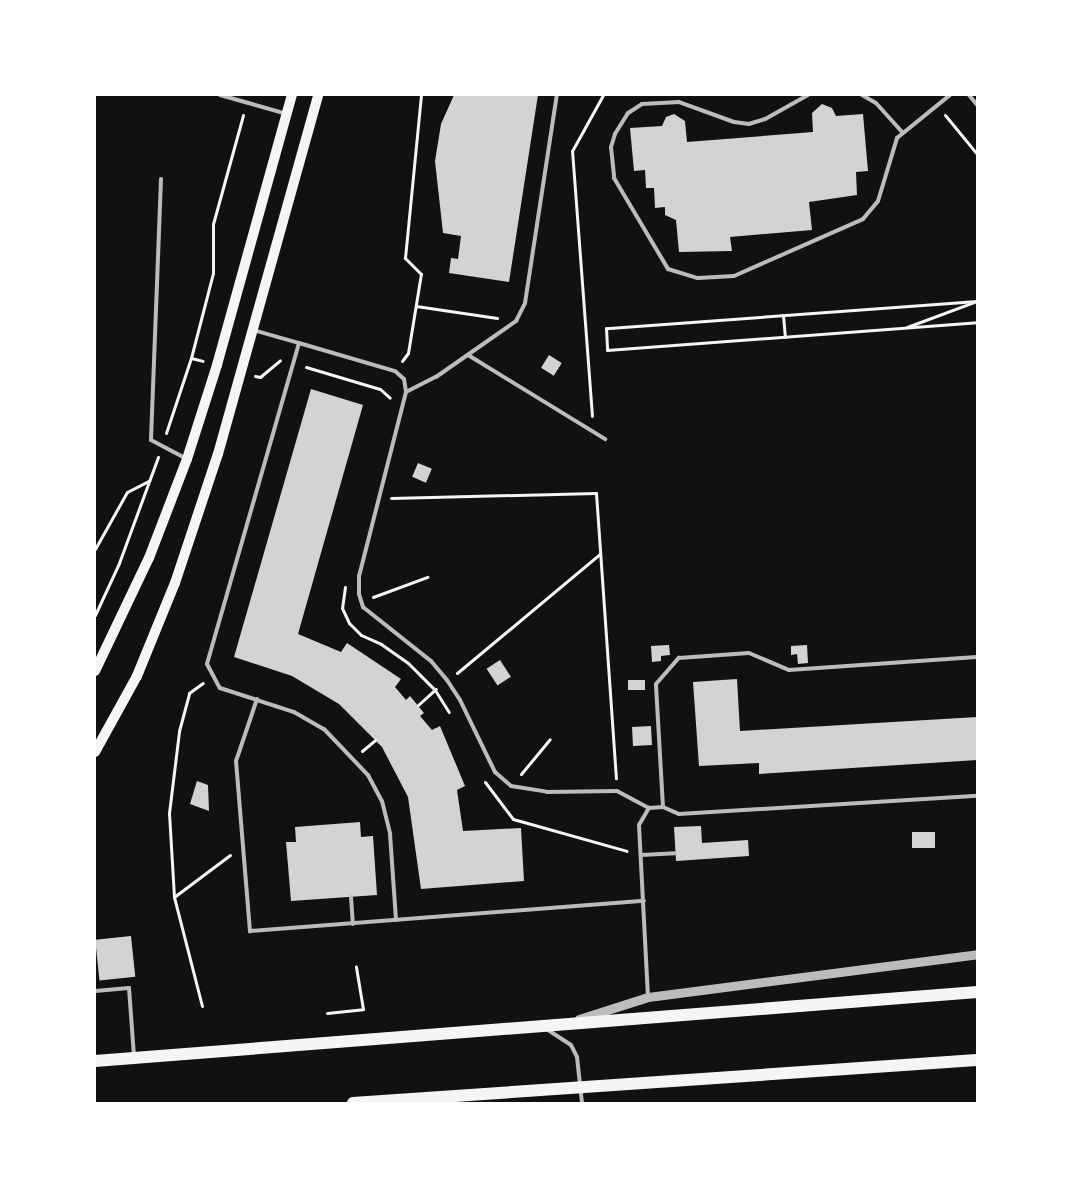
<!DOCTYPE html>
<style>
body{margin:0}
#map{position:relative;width:1072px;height:1198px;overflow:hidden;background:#111;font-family:"Sofia Sans Condensed",sans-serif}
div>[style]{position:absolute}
.building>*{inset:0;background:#d3d3d3;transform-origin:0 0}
.path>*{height:3px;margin:-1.5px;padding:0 1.5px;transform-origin:1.5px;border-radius:1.5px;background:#f5f5f5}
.service>*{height:4px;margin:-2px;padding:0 2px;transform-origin:2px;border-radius:2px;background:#bcbcbc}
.tertiary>*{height:9px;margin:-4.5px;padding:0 4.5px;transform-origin:4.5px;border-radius:4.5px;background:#bcbcbc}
.secondary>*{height:10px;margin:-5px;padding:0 5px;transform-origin:5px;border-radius:5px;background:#f5f5f5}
.primary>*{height:12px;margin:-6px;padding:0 6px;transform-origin:6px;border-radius:6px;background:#f5f5f5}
span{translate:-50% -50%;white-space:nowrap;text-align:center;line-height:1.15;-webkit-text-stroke:4px #fff;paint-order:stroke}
.frame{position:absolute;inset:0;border:96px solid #fff;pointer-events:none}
</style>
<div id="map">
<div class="building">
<i style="clip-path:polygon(454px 95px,538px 95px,509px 282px,449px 273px,451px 258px,458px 259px,461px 236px,443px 233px,435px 161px,441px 124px)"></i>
<i style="clip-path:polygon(822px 104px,832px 108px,836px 116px,863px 114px,868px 171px,856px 172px,857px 195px,809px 202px,812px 230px,730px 237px,732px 251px,679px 252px,676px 220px,665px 215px,665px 207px,655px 208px,654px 188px,646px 188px,645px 170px,634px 171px,630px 128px,662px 126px,666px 117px,674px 114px,685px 121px,687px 142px,813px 132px,812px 113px)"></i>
<i style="left:549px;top:355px;width:15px;height:15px;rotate:32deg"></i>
<i style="clip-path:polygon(311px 389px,363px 405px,298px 634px,341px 652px,347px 643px,401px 679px,395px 687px,406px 700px,410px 696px,424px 713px,420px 716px,432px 730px,440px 726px,465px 786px,457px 790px,463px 831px,521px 828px,524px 881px,421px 889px,408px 797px,382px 747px,339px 704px,292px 676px,234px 657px)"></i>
<i style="left:418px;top:463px;width:15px;height:15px;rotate:23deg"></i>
<i style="clip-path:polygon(669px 645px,670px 655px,661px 656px,661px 661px,652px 662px,651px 646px)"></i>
<i style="clip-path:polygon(807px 645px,808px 663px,798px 664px,797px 654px,791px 655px,791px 646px)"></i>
<i style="left:500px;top:660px;width:20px;height:16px;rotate:57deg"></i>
<i style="clip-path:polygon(737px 679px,740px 731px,977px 717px,977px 760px,759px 774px,759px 763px,699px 766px,693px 682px)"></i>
<i style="left:645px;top:680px;width:10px;height:17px;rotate:90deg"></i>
<i style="left:651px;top:726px;width:19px;height:19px;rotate:87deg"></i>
<i style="clip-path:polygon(197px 781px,208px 785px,209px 811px,190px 804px)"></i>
<i style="clip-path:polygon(360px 822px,361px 837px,373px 836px,377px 895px,291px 901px,286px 842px,296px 842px,295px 827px)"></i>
<i style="clip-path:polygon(701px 826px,702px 843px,748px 840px,749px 856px,676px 861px,674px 827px)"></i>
<i style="left:935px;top:832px;width:16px;height:23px;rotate:90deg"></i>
<i style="left:131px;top:936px;width:41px;height:36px;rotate:84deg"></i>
</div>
<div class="path">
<i style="left:945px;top:115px;width:50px;rotate:50.6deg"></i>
<i style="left:977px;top:301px;width:372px;rotate:175.8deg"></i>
<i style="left:606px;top:328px;width:22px;rotate:87deg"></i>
<i style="left:607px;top:350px;width:371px;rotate:-4.3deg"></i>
<i style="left:416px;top:306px;width:82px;rotate:8.4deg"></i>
<i style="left:783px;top:315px;width:22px;rotate:85deg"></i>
<i style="left:907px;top:327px;width:72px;rotate:-20.5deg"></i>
<i style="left:191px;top:358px;width:12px;rotate:14deg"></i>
<i style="left:402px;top:361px;width:10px;rotate:-53deg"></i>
<i style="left:408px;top:353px;width:80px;rotate:-80.7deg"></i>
<i style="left:421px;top:274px;width:23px;rotate:-135deg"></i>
<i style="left:405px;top:258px;width:164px;rotate:-84.4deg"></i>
<i style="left:306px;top:367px;width:77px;rotate:16.6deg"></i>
<i style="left:380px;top:389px;width:13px;rotate:42deg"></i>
<i style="left:255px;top:376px;width:5px;rotate:11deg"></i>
<i style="left:260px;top:377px;width:26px;rotate:-40deg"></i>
<i style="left:592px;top:416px;width:266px;rotate:-94.3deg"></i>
<i style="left:572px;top:151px;width:64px;rotate:-61deg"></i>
<i style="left:166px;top:433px;width:79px;rotate:-71.6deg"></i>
<i style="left:191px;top:358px;width:88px;rotate:-75.5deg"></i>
<i style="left:213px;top:273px;width:49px;rotate:-90deg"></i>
<i style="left:213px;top:224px;width:113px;rotate:-74.6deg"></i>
<i style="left:391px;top:498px;width:205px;rotate:-1.4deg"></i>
<i style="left:596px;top:493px;width:286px;rotate:86deg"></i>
<i style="left:95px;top:549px;width:65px;rotate:-60.7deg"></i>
<i style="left:127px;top:492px;width:25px;rotate:-27deg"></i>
<i style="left:345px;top:587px;width:21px;rotate:98deg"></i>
<i style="left:342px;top:608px;width:17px;rotate:65deg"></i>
<i style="left:349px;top:623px;width:17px;rotate:45deg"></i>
<i style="left:361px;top:635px;width:22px;rotate:24deg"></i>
<i style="left:381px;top:644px;width:33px;rotate:35deg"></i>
<i style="left:408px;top:663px;width:38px;rotate:45deg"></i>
<i style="left:435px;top:690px;width:26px;rotate:58deg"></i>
<i style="left:373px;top:597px;width:58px;rotate:-20.3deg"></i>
<i style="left:95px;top:615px;width:57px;rotate:-65.2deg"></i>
<i style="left:119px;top:563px;width:113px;rotate:-69.8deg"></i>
<i style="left:457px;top:673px;width:186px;rotate:-39.8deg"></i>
<i style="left:418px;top:705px;width:24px;rotate:-42deg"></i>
<i style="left:362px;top:751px;width:17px;rotate:-40deg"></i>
<i style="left:521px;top:774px;width:45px;rotate:-50.4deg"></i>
<i style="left:485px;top:782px;width:46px;rotate:52.9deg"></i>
<i style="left:513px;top:819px;width:118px;rotate:15.7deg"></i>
<i style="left:174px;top:897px;width:70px;rotate:-36.9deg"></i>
<i style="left:202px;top:1006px;width:113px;rotate:-104.4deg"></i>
<i style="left:174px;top:897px;width:84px;rotate:-93.4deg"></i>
<i style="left:169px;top:813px;width:83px;rotate:-83deg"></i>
<i style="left:179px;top:731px;width:39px;rotate:-75deg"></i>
<i style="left:189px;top:693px;width:17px;rotate:-36deg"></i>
<i style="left:327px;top:1013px;width:36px;rotate:-6deg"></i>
<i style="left:363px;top:1009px;width:43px;rotate:-99.5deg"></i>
</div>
<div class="service">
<i style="left:220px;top:95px;width:70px;rotate:15.8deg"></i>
<i style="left:808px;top:95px;width:49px;rotate:150.8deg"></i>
<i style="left:765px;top:119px;width:17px;rotate:163deg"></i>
<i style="left:749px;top:124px;width:15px;rotate:-172deg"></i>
<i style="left:734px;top:122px;width:59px;rotate:-160deg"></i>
<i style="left:679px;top:102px;width:37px;rotate:177deg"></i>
<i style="left:642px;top:104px;width:17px;rotate:147deg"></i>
<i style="left:628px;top:113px;width:25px;rotate:122deg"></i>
<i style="left:615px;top:134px;width:14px;rotate:107deg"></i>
<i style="left:611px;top:147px;width:31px;rotate:84deg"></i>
<i style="left:614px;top:178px;width:106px;rotate:59.3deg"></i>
<i style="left:668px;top:269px;width:31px;rotate:17deg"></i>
<i style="left:698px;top:278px;width:36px;rotate:-3deg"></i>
<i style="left:734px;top:276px;width:141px;rotate:-23.8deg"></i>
<i style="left:863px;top:219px;width:23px;rotate:-50deg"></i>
<i style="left:878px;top:201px;width:66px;rotate:-73.2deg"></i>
<i style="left:897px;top:138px;width:68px;rotate:-39.1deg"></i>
<i style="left:862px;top:95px;width:16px;rotate:30deg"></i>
<i style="left:876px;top:103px;width:40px;rotate:48deg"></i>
<i style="left:969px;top:95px;width:13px;rotate:51deg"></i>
<i style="left:161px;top:179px;width:261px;rotate:92.2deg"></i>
<i style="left:151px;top:440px;width:38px;rotate:28deg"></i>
<i style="left:253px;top:330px;width:48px;rotate:15.8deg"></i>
<i style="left:299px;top:343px;width:334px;rotate:106deg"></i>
<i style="left:207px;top:664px;width:27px;rotate:62deg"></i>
<i style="left:220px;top:688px;width:78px;rotate:18deg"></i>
<i style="left:294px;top:712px;width:34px;rotate:30deg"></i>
<i style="left:324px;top:729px;width:64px;rotate:46.3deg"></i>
<i style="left:368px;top:775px;width:30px;rotate:62deg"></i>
<i style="left:382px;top:801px;width:34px;rotate:76deg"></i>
<i style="left:390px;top:834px;width:86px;rotate:86deg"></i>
<i style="left:299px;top:343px;width:100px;rotate:16.3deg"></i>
<i style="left:395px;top:371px;width:12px;rotate:42deg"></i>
<i style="left:404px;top:379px;width:13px;rotate:81deg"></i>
<i style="left:406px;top:392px;width:190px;rotate:104.3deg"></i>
<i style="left:359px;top:576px;width:18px;rotate:90deg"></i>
<i style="left:359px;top:594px;width:14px;rotate:73deg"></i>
<i style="left:363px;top:607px;width:87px;rotate:38.5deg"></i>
<i style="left:431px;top:661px;width:25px;rotate:50deg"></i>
<i style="left:447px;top:680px;width:24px;rotate:57deg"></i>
<i style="left:460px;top:700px;width:80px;rotate:64.1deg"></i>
<i style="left:495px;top:772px;width:21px;rotate:41deg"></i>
<i style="left:511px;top:786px;width:36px;rotate:9deg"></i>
<i style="left:547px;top:792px;width:70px;rotate:-0.8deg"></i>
<i style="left:617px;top:791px;width:36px;rotate:28deg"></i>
<i style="left:468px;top:355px;width:161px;rotate:31.5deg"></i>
<i style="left:406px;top:392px;width:34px;rotate:-27deg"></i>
<i style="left:436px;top:377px;width:98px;rotate:-35deg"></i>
<i style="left:516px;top:321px;width:20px;rotate:-63deg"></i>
<i style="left:525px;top:303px;width:210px;rotate:-81.3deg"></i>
<i style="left:257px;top:699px;width:65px;rotate:108.7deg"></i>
<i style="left:236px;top:761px;width:171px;rotate:85.3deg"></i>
<i style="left:250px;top:931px;width:395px;rotate:-4.4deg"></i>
<i style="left:663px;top:807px;width:17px;rotate:24deg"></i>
<i style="left:679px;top:814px;width:299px;rotate:-3.5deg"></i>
<i style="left:641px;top:855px;width:34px;rotate:-3deg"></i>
<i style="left:351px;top:897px;width:27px;rotate:86deg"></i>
<i style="left:95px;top:991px;width:34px;rotate:-5deg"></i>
<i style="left:129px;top:988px;width:68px;rotate:85.8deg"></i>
<i style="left:648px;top:997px;width:172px;rotate:-93deg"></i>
<i style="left:639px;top:825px;width:20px;rotate:-60deg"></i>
<i style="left:649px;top:808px;width:14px;rotate:-4deg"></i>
<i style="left:663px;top:807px;width:123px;rotate:-93.3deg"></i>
<i style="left:656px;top:684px;width:35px;rotate:-49deg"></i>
<i style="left:679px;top:658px;width:70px;rotate:-4.1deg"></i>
<i style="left:749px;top:653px;width:43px;rotate:23deg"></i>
<i style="left:789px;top:670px;width:188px;rotate:-4deg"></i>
<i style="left:548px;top:1030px;width:27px;rotate:33deg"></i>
<i style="left:571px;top:1045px;width:13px;rotate:63deg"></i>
<i style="left:577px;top:1057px;width:46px;rotate:83.8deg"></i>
</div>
<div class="tertiary">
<i style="left:579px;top:1019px;width:72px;rotate:-17.7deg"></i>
<i style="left:648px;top:997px;width:332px;rotate:-7.4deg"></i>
</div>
<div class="secondary">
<i style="left:95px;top:671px;width:125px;rotate:-64.5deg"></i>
<i style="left:149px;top:558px;width:106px;rotate:-69deg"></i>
<i style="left:187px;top:459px;width:99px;rotate:-72.3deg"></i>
<i style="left:217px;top:365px;width:280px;rotate:-74.5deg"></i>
<i style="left:95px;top:752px;width:87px;rotate:-61.1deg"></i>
<i style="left:137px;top:676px;width:100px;rotate:-67.8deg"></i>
<i style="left:175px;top:583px;width:136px;rotate:-71.6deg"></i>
<i style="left:218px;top:454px;width:373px;rotate:-74.4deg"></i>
</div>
<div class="primary">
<i style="left:95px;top:1061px;width:885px;rotate:-4.47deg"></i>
<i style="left:353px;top:1103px;width:625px;rotate:-3.94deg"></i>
</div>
<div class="frame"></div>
</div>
